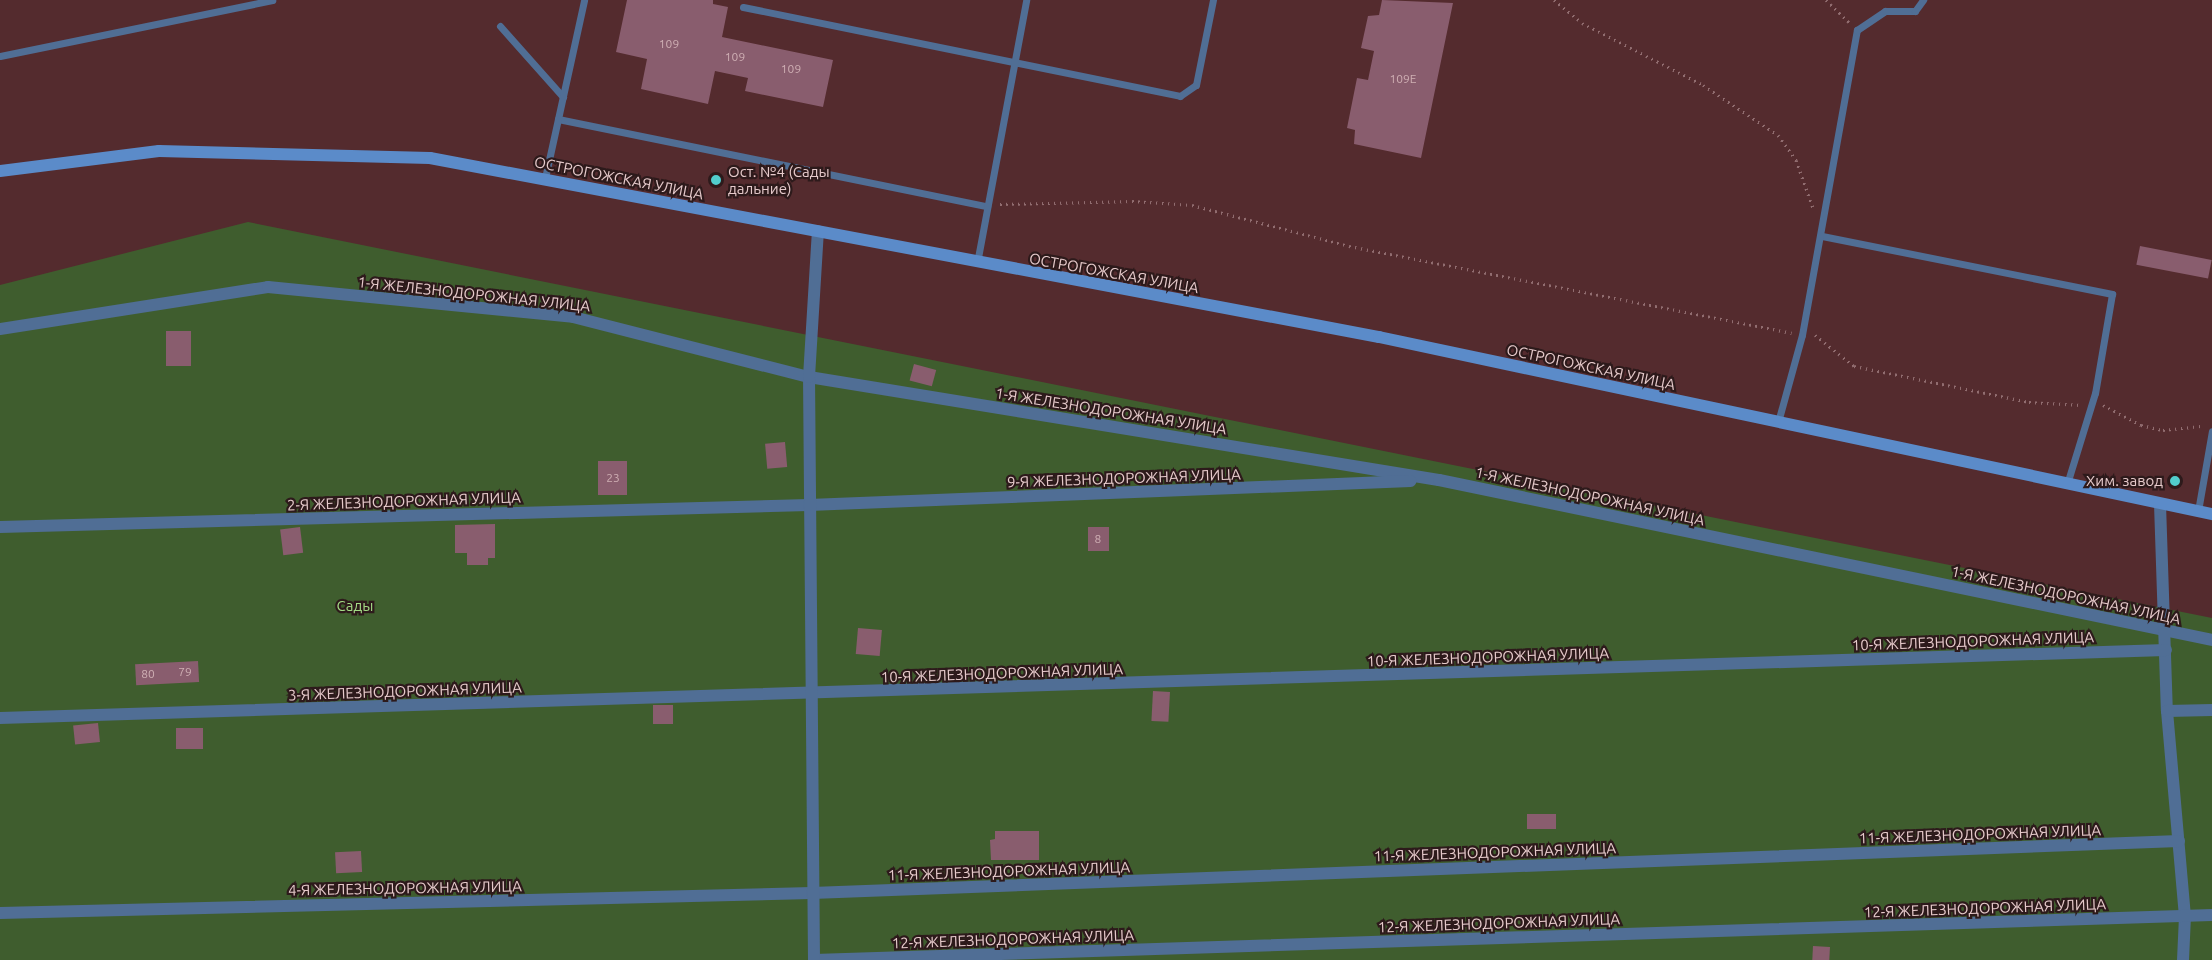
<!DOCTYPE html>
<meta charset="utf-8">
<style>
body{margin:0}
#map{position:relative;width:2212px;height:960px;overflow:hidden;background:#542b2e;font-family:Ubuntu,sans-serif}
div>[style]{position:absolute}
.green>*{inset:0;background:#3f5d2e}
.building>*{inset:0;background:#895d6e;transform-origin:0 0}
.path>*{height:3px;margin-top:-1.5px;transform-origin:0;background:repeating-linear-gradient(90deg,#916d70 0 1.5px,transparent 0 6px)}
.lane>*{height:7px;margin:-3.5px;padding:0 3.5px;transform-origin:3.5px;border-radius:3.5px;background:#506e95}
.street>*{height:12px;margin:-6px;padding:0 6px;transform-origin:6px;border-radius:6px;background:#506e95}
.secondary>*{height:12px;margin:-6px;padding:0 6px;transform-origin:6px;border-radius:6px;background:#5b8bc9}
.dots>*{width:16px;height:16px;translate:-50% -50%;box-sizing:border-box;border:3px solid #2d1a1b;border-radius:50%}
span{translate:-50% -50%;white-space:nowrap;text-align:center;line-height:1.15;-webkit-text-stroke:4.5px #2d1a1b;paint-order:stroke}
.number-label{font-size:12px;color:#cfafb4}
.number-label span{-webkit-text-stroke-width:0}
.poi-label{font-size:15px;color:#e6cacb}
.left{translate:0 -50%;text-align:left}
.right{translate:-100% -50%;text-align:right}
.street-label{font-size:15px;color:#e6cacb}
.park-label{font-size:15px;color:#a4dc86}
</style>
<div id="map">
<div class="green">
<i style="clip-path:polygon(248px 222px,2212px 618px,2212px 960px,0 960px,0 285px)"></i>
</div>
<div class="building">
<i style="clip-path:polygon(627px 0,713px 0,713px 4px,728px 7px,722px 37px,833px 60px,823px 107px,745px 91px,748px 78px,715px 71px,708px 104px,641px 89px,647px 59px,616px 52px)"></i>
<i style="clip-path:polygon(1382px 0,1453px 3px,1421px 158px,1354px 144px,1355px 130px,1347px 128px,1357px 78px,1368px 80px,1374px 51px,1361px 48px,1368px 16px,1379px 15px)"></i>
<i style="left:2140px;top:246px;width:73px;height:19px;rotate:11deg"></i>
<i style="left:166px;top:331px;width:25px;height:35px"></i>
<i style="left:914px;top:364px;width:23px;height:17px;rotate:15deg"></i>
<i style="left:785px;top:442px;width:25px;height:20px;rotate:85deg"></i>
<i style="left:598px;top:461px;width:29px;height:34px"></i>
<i style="clip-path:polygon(495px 524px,495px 558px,488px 558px,488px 565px,467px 565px,467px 553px,455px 553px,455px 525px)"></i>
<i style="left:300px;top:527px;width:26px;height:20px;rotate:83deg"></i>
<i style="left:1088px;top:527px;width:21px;height:24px"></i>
<i style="left:858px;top:628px;width:24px;height:26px;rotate:5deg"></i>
<i style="left:198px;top:661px;width:21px;height:63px;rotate:87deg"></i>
<i style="left:1153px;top:691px;width:17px;height:30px;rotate:3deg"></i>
<i style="left:673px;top:705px;width:19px;height:20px;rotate:90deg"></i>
<i style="left:98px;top:723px;width:19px;height:25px;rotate:84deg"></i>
<i style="left:203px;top:728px;width:21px;height:27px;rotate:90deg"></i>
<i style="left:1556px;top:814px;width:15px;height:29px;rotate:90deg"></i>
<i style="clip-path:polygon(995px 831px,1039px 831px,1039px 860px,991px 860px,990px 840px,995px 839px)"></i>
<i style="left:361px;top:851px;width:21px;height:26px;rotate:87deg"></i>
<i style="left:1813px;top:946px;width:17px;height:14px;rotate:3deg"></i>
</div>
<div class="path">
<i style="left:1554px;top:0;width:36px;rotate:39deg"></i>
<i style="left:1582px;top:23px;width:136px;rotate:27.1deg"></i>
<i style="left:1703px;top:85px;width:90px;rotate:33.7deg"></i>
<i style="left:1778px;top:135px;width:31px;rotate:54deg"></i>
<i style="left:1796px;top:160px;width:51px;rotate:70.5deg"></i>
<i style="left:1826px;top:0;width:32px;rotate:44deg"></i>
<i style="left:1000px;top:204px;width:132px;rotate:-1.3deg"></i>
<i style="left:1132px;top:201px;width:60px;rotate:3.8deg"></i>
<i style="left:1192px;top:205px;width:162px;rotate:14.6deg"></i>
<i style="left:1349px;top:246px;width:451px;rotate:11.1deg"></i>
<i style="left:1815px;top:335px;width:50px;rotate:38.5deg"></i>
<i style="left:1854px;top:366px;width:179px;rotate:11.6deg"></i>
<i style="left:2029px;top:402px;width:52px;rotate:3.3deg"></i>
<i style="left:2103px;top:405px;width:43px;rotate:27.8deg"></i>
<i style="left:2141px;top:425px;width:23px;rotate:13deg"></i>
<i style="left:2163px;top:430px;width:38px;rotate:-6deg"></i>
</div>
<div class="lane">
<i style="left:743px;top:7px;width:446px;rotate:11.5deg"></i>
<i style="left:1180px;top:96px;width:19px;rotate:-35deg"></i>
<i style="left:1196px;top:85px;width:87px;rotate:-78.7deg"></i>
<i style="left:500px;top:26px;width:95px;rotate:48.4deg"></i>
<i style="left:0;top:56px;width:278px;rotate:-11.6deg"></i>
<i style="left:558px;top:119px;width:438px;rotate:11.5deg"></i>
<i style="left:545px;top:178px;width:182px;rotate:-77.6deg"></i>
<i style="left:1822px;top:236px;width:296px;rotate:11.3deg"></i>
<i style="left:2112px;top:294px;width:100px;rotate:99.7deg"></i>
<i style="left:2095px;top:393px;width:95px;rotate:107.1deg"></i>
<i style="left:977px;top:263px;width:268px;rotate:-79.4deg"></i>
<i style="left:1778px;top:422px;width:90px;rotate:-74.6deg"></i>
<i style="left:1802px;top:335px;width:310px;rotate:-79.8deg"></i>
<i style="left:1857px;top:30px;width:34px;rotate:-34deg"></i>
<i style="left:1885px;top:11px;width:30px"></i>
<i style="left:1915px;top:11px;width:14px;rotate:-54deg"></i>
<i style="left:2198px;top:511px;width:81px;rotate:-80.1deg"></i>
</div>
<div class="street">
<i style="left:0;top:329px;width:271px;rotate:-8.9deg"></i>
<i style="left:268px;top:287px;width:306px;rotate:5.6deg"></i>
<i style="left:573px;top:317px;width:244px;rotate:14.3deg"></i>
<i style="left:809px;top:377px;width:638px;rotate:9.29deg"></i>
<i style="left:1439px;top:480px;width:789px;rotate:11.69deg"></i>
<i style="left:2160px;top:504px;width:207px;rotate:88.1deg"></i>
<i style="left:2167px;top:711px;width:206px;rotate:85deg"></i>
<i style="left:2185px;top:916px;width:44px;rotate:92.6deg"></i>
<i style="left:0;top:527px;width:809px;rotate:-1.56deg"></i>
<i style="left:809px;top:505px;width:602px;rotate:-2.28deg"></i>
<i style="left:2167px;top:711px;width:45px;rotate:-1.3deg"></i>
<i style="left:0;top:718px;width:2167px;rotate:-1.8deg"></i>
<i style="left:0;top:913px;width:812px;rotate:-1.41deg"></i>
<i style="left:812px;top:893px;width:1368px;rotate:-2.18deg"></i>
<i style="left:814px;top:960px;width:1399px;rotate:-1.84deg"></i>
<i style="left:814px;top:960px;width:583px;rotate:-90.49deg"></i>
<i style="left:809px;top:377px;width:146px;rotate:-86.5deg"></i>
</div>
<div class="secondary">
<i style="left:0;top:171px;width:160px;rotate:-7.2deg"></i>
<i style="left:159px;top:151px;width:271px;rotate:1.5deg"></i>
<i style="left:430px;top:158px;width:966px;rotate:10.68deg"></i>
<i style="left:1379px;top:337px;width:852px;rotate:12deg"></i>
</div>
<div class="dots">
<i style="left:716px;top:180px;background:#52cdcd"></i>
<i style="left:2175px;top:481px;background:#52cdcd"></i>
</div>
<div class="number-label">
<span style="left:669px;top:44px">109</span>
<span style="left:735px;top:57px">109</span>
<span style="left:791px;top:69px">109</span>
<span style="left:1403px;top:79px">109Е</span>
<span style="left:613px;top:478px">23</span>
<span style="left:1098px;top:539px">8</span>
<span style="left:185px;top:672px">79</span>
<span style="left:148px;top:674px">80</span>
</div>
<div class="poi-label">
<span class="left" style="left:728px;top:180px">Ост. №4 (Сады<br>дальние)</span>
<span class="right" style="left:2163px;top:481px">Хим. завод</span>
</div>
<div class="street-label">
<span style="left:619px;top:178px;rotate:11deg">ОСТРОГОЖСКАЯ УЛИЦА</span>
<span style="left:1114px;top:273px;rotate:10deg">ОСТРОГОЖСКАЯ УЛИЦА</span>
<span style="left:474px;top:294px;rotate:6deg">1-Я ЖЕЛЕЗНОДОРОЖНАЯ УЛИЦА</span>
<span style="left:1591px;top:367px;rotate:12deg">ОСТРОГОЖСКАЯ УЛИЦА</span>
<span style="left:1111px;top:411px;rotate:9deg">1-Я ЖЕЛЕЗНОДОРОЖНАЯ УЛИЦА</span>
<span style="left:1124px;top:478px;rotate:-2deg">9-Я ЖЕЛЕЗНОДОРОЖНАЯ УЛИЦА</span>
<span style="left:1590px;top:496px;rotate:12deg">1-Я ЖЕЛЕЗНОДОРОЖНАЯ УЛИЦА</span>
<span style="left:404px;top:501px;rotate:-2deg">2-Я ЖЕЛЕЗНОДОРОЖНАЯ УЛИЦА</span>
<span style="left:2066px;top:595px;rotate:12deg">1-Я ЖЕЛЕЗНОДОРОЖНАЯ УЛИЦА</span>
<span style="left:1973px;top:641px;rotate:-2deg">10-Я ЖЕЛЕЗНОДОРОЖНАЯ УЛИЦА</span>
<span style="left:1488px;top:657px;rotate:-2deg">10-Я ЖЕЛЕЗНОДОРОЖНАЯ УЛИЦА</span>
<span style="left:1002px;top:673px;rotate:-2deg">10-Я ЖЕЛЕЗНОДОРОЖНАЯ УЛИЦА</span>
<span style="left:405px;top:691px;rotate:-2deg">3-Я ЖЕЛЕЗНОДОРОЖНАЯ УЛИЦА</span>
<span style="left:1980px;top:834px;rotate:-2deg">11-Я ЖЕЛЕЗНОДОРОЖНАЯ УЛИЦА</span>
<span style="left:1495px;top:852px;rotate:-2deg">11-Я ЖЕЛЕЗНОДОРОЖНАЯ УЛИЦА</span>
<span style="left:1009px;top:871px;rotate:-2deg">11-Я ЖЕЛЕЗНОДОРОЖНАЯ УЛИЦА</span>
<span style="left:405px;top:888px;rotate:-1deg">4-Я ЖЕЛЕЗНОДОРОЖНАЯ УЛИЦА</span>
<span style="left:1985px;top:908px;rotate:-2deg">12-Я ЖЕЛЕЗНОДОРОЖНАЯ УЛИЦА</span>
<span style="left:1499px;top:923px;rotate:-2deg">12-Я ЖЕЛЕЗНОДОРОЖНАЯ УЛИЦА</span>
<span style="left:1013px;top:939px;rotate:-2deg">12-Я ЖЕЛЕЗНОДОРОЖНАЯ УЛИЦА</span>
</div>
<div class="park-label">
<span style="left:355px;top:606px">Сады</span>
</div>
</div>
